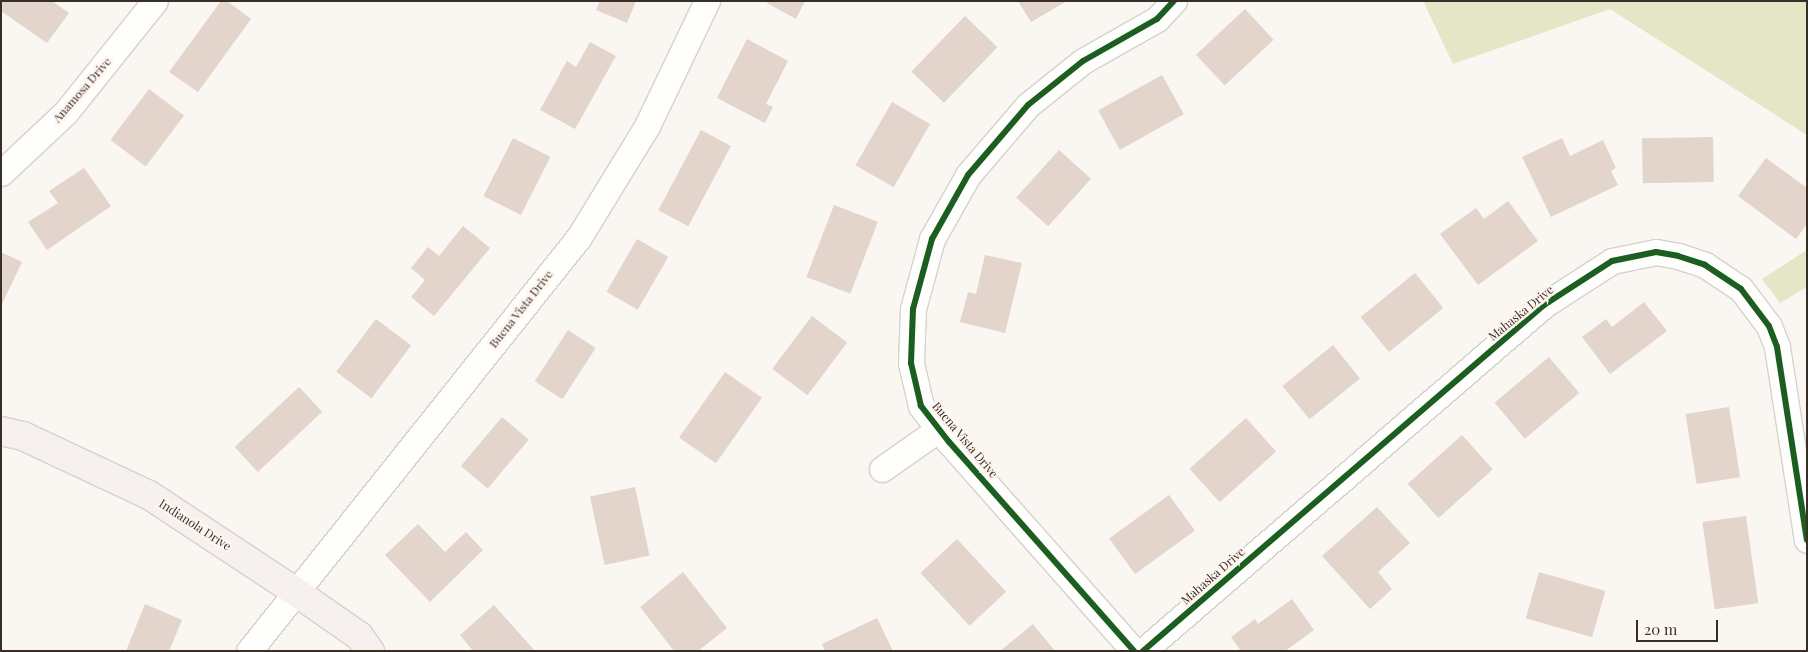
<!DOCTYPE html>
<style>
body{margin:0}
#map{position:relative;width:1808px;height:652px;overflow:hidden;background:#faf6f2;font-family:"Playfair Display",serif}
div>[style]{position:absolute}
.green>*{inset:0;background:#e5e6c6}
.building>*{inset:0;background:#e3d4cc;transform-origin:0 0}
.roads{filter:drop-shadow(1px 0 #d7d1cc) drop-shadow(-1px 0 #d7d1cc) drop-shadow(0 1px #d7d1cc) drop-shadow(0 -1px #d7d1cc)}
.street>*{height:25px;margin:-12.5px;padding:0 12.5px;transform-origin:12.5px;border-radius:12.5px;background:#fefefd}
.secondary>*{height:28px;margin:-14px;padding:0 14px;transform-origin:14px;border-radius:14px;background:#f6f1ee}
.cycleway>*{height:6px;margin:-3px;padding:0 3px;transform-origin:3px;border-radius:3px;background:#1b5e20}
span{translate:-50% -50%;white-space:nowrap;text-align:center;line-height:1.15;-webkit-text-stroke:5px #fef5ef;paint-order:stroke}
.street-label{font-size:12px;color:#372e28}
.frame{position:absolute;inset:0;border:2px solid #372e28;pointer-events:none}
.scale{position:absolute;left:1636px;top:620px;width:82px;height:22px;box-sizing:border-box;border:2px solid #372e28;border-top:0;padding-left:6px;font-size:15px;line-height:18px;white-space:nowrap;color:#372e28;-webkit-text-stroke:4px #fef5ef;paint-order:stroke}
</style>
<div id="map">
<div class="green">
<i style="clip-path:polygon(1423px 1px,1807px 1px,1807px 135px,1610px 9px,1453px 64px)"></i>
<i style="clip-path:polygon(1807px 250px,1807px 287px,1780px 303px,1762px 279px)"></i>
</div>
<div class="building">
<i style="clip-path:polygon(1px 1px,52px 1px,69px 13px,47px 43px,1px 11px)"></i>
<i style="clip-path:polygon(221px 1px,227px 1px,251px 19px,198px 92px,169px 72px)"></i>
<i style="clip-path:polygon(600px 1px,636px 1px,627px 23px,596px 10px)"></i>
<i style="clip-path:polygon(768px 1px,805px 1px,796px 19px,767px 3px)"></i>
<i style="clip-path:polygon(1018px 1px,1067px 1px,1031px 22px)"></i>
<i style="left:1245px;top:9px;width:42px;height:67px;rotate:47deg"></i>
<i style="left:965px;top:16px;width:45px;height:77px;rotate:44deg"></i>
<i style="clip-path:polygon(747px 39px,788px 61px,766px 104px,773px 107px,765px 123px,717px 98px)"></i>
<i style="clip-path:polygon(590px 42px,616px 56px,575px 129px,540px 110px,567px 61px,576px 67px)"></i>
<i style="left:1162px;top:75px;width:45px;height:73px;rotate:61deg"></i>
<i style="left:149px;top:89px;width:44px;height:64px;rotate:37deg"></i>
<i style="left:892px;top:102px;width:44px;height:73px;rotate:30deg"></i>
<i style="left:701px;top:130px;width:34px;height:91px;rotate:28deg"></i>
<i style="left:1713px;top:137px;width:45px;height:71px;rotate:89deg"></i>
<i style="left:513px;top:138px;width:42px;height:65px;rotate:27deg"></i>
<i style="clip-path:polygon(1562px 138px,1570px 156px,1603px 140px,1616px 168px,1611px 171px,1618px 185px,1551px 217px,1522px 157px)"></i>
<i style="left:1059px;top:150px;width:43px;height:64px;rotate:42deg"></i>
<i style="clip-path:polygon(1766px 158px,1807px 188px,1807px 224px,1796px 239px,1738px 196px)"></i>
<i style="clip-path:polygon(84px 168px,111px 206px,47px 250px,28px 222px,58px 203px,49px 191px)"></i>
<i style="clip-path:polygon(1508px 201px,1538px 241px,1478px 285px,1440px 234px,1476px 208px,1484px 219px)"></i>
<i style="left:834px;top:205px;width:47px;height:77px;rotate:21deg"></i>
<i style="clip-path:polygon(463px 226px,490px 248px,434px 316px,411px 297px,425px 280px,411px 268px,428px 247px,439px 256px)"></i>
<i style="left:637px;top:239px;width:36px;height:61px;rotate:30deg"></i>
<i style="clip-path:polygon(1px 252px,22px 262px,1px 306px)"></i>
<i style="clip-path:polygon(985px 255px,1022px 263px,1005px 333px,960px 322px,968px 292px,976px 294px)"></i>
<i style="left:1415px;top:273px;width:45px;height:70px;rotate:51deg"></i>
<i style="clip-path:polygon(1644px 302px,1667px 331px,1610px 374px,1582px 337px,1606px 319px,1612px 327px)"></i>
<i style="left:812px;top:316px;width:44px;height:66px;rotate:37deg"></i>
<i style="left:376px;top:319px;width:44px;height:66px;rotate:37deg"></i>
<i style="left:568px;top:330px;width:33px;height:61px;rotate:33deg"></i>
<i style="left:1333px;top:345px;width:43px;height:65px;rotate:51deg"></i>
<i style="left:1549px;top:357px;width:47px;height:71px;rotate:50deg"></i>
<i style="left:725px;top:372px;width:45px;height:80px;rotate:35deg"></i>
<i style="left:299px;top:387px;width:34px;height:88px;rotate:47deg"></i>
<i style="left:1729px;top:407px;width:71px;height:44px;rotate:81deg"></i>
<i style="left:502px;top:417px;width:35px;height:64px;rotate:40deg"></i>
<i style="left:1246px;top:418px;width:45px;height:76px;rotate:48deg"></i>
<i style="left:1462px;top:435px;width:46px;height:73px;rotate:48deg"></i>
<i style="left:635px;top:487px;width:70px;height:46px;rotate:78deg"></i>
<i style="left:1169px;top:495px;width:44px;height:74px;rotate:54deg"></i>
<i style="clip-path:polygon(1377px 507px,1410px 543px,1378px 572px,1392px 589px,1370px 609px,1322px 556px)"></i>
<i style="left:1746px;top:516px;width:88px;height:44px;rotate:82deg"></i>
<i style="clip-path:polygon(418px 524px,445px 552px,466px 532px,483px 550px,430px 602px,385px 555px)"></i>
<i style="left:957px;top:539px;width:72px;height:50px;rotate:47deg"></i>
<i style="clip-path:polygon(683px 572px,727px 628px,698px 651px,674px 651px,640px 607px)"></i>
<i style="left:1539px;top:572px;width:69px;height:48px;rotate:16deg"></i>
<i style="clip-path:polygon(1292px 599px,1314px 630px,1285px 651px,1241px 651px,1231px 637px,1255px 619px,1258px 624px)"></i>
<i style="clip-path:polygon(145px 604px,182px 620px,169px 651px,126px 651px)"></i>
<i style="clip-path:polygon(494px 605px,535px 651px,473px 651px,460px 635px)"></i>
<i style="clip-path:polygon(877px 618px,893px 651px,825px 651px,822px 644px)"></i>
<i style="clip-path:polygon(1033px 624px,1055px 651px,1000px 651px)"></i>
</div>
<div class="roads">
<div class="street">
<i style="left:1px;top:173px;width:89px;rotate:-43.2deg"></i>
<i style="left:66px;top:112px;width:142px;rotate:-51.3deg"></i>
<i style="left:882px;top:469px;width:70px;rotate:-35.1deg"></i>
<i style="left:249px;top:651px;width:529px;rotate:-51.44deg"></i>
<i style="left:579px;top:237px;width:130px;rotate:-58.5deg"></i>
<i style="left:647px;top:126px;width:139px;rotate:-64.4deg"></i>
<i style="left:1134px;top:651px;width:279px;rotate:-131.5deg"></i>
<i style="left:949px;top:442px;width:46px;rotate:-127.9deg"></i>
<i style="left:921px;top:406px;width:44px;rotate:-103.1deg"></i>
<i style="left:911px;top:363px;width:54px;rotate:-87.9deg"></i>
<i style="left:913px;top:309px;width:73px;rotate:-74.8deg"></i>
<i style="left:932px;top:239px;width:73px;rotate:-60.6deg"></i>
<i style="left:968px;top:175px;width:92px;rotate:-49.4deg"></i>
<i style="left:1028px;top:105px;width:70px;rotate:-38.7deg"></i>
<i style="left:1083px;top:61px;width:85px;rotate:-29.6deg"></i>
<i style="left:1157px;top:19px;width:25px;rotate:-47deg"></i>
<i style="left:1143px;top:651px;width:530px;rotate:-40.79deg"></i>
<i style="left:1544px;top:305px;width:81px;rotate:-32.9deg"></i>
<i style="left:1612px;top:261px;width:45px;rotate:-11.6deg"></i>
<i style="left:1656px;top:252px;width:22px;rotate:10deg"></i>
<i style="left:1678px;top:256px;width:28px;rotate:18deg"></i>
<i style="left:1705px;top:265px;width:43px;rotate:33.7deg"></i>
<i style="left:1741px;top:289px;width:46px;rotate:52.9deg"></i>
<i style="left:1769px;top:326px;width:22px;rotate:69deg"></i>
<i style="left:1777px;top:347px;width:195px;rotate:81.2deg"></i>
</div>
<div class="secondary">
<i style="left:1px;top:431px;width:23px;rotate:13deg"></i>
<i style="left:23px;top:436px;width:139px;rotate:25.1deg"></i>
<i style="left:149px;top:495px;width:176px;rotate:33.4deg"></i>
<i style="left:296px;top:592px;width:77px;rotate:34.9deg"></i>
<i style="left:359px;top:636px;width:19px;rotate:54deg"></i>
</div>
</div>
<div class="cycleway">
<i style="left:1134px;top:651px;width:279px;rotate:-131.5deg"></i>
<i style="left:949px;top:442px;width:46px;rotate:-127.9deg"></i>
<i style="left:921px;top:406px;width:44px;rotate:-103.1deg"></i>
<i style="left:911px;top:363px;width:54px;rotate:-87.9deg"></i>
<i style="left:913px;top:309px;width:73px;rotate:-74.8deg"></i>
<i style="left:932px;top:239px;width:73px;rotate:-60.6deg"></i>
<i style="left:968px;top:175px;width:92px;rotate:-49.4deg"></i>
<i style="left:1028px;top:105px;width:70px;rotate:-38.7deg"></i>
<i style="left:1083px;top:61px;width:85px;rotate:-29.6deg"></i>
<i style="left:1157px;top:19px;width:25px;rotate:-47deg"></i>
<i style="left:1143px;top:651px;width:530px;rotate:-40.79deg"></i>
<i style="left:1544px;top:305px;width:81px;rotate:-32.9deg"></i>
<i style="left:1612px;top:261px;width:45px;rotate:-11.6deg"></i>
<i style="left:1656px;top:252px;width:22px;rotate:10deg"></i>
<i style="left:1678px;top:256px;width:28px;rotate:18deg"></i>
<i style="left:1705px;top:265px;width:43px;rotate:33.7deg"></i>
<i style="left:1741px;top:289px;width:46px;rotate:52.9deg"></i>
<i style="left:1769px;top:326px;width:22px;rotate:69deg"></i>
<i style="left:1777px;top:347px;width:195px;rotate:81.2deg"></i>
</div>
<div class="street-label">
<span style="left:82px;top:90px;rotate:-49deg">Anamosa Drive</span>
<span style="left:521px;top:309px;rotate:-52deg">Buena Vista Drive</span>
<span style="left:1521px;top:313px;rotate:-39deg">Mahaska Drive</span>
<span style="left:965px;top:440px;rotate:50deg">Buena Vista Drive</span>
<span style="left:195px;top:525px;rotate:33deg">Indianola Drive</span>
<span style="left:1213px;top:576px;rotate:-41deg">Mahaska Drive</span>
</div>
<div class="frame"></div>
<div class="scale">20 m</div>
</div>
